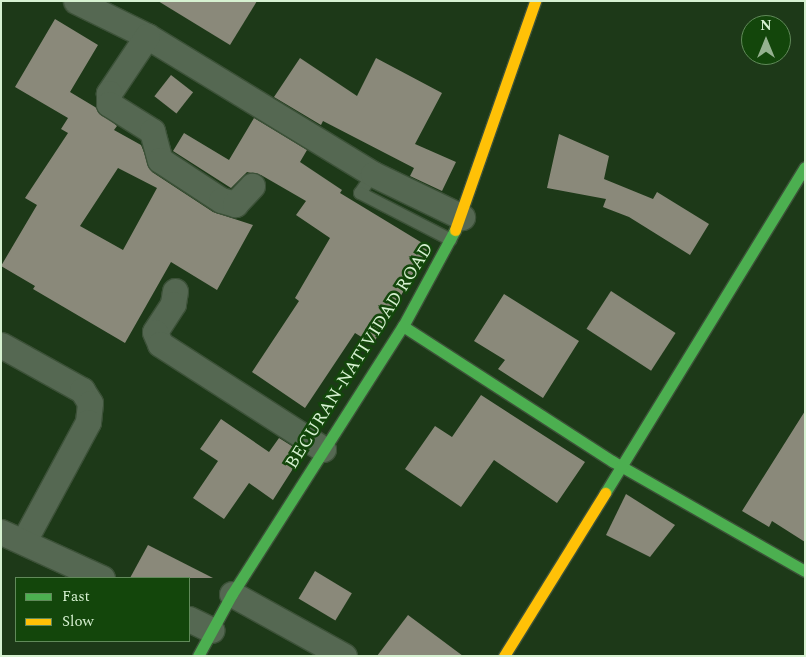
<!DOCTYPE html>
<style>
body{margin:0}
#map{position:relative;width:806px;height:657px;overflow:hidden;background:#1d3918;font-family:Spectral,serif}
div>[style]{position:absolute}
.building>*{inset:0;background:#8a897a;transform-origin:0 0}
.roads{filter:drop-shadow(1px 0 #3c5138) drop-shadow(-1px 0 #3c5138) drop-shadow(0 1px #3c5138) drop-shadow(0 -1px #3c5138)}
.lane>*{height:12px;margin:-6px;padding:0 6px;transform-origin:6px;border-radius:6px;background:#556852}
.street>*{height:25px;margin:-12.5px;padding:0 12.5px;transform-origin:12.5px;border-radius:12.5px;background:#556852}
.fast>*{height:11px;margin:-5.5px;padding:0 5.5px;transform-origin:5.5px;border-radius:5.5px;background:#4caf50}
.slow>*{height:11px;margin:-5.5px;padding:0 5.5px;transform-origin:5.5px;border-radius:5.5px;background:#ffc107}
span{translate:-50% -50%;white-space:nowrap;text-align:center;line-height:1.15;-webkit-text-stroke:5px #13460b;paint-order:stroke}
.street-label{font-size:18px;color:#d6f1d1}
.frame{position:absolute;inset:0;border:2px solid #d6f1d1;pointer-events:none}
.legend{position:absolute;left:15px;top:577px;width:175px;height:65px;box-sizing:border-box;background:#13460b;border:1px solid #618a5a;margin:0;padding:6px 9px;list-style:none;font-size:15px;color:#d6f1d1}
.legend li{display:flex;align-items:center;gap:10px;height:25px}
.legend b{width:25px;border:1px solid #618a5a}
.north{position:absolute;left:741px;top:15px;width:50px;height:50px;box-sizing:border-box;background:#13460b;border:1px solid #618a5a;border-radius:50%;rotate:0deg;font-size:14px;font-weight:700;line-height:20px;text-align:center;color:#d6f1d1}
.north::after{content:'';display:block;margin:auto;width:18px;height:22px;background:#95b190;clip-path:polygon(50% 0,100% 100%,50% 72%,0 100%)}
</style>
<div id="map">
<div class="building">
<i style="clip-path:polygon(158px 1px,257px 1px,230px 45px)"></i>
<i style="clip-path:polygon(evenodd,55px 19px,98px 45px,70px 92px,95px 107px,117px 126px,114px 130px,141px 145px,152px 172px,213px 212px,253px 225px,217px 290px,171px 262px,125px 343px,33px 289px,35px 286px,1px 266px,37px 205px,25px 198px,68px 133px,61px 129px,68px 118px,15px 87px,55px 19px,118px 168px,157px 188px,123px 250px,80px 226px,118px 168px)"></i>
<i style="clip-path:polygon(300px 58px,357px 96px,376px 58px,442px 93px,415px 144px,456px 162px,442px 191px,410px 176px,414px 168px,323px 121px,321px 125px,274px 97px)"></i>
<i style="left:171px;top:75px;width:28px;height:27px;rotate:38deg"></i>
<i style="clip-path:polygon(254px 118px,307px 150px,300px 162px,342px 190px,340px 193px,429px 247px,373px 344px,355px 333px,305px 408px,252px 372px,299px 301px,295px 298px,330px 238px,296px 215px,306px 201px,261px 175px,247px 172px,231px 188px,173px 151px,184px 133px,229px 160px)"></i>
<i style="clip-path:polygon(559px 134px,609px 156px,604px 179px,653px 199px,657px 192px,709px 224px,690px 255px,629px 217px,603px 207px,606px 199px,547px 188px)"></i>
<i style="left:611px;top:291px;width:77px;height:45px;rotate:33deg"></i>
<i style="clip-path:polygon(504px 294px,579px 341px,543px 398px,498px 369px,505px 360px,474px 341px)"></i>
<i style="clip-path:polygon(481px 395px,585px 462px,557px 503px,494px 460px,461px 507px,405px 469px,435px 426px,452px 437px)"></i>
<i style="clip-path:polygon(805px 411px,805px 542px,772px 521px,769px 527px,742px 511px)"></i>
<i style="clip-path:polygon(221px 419px,269px 452px,279px 438px,303px 453px,273px 500px,249px 483px,224px 519px,193px 498px,218px 461px,200px 449px)"></i>
<i style="clip-path:polygon(626px 494px,675px 525px,650px 557px,606px 535px)"></i>
<i style="clip-path:polygon(148px 545px,213px 578px,130px 578px)"></i>
<i style="left:315px;top:571px;width:43px;height:32px;rotate:31deg"></i>
<i style="clip-path:polygon(408px 615px,463px 656px,377px 656px)"></i>
</div>
<div class="roads">
<div class="lane">
<i style="left:373px;top:174px;width:23px;rotate:124deg"></i>
<i style="left:360px;top:193px;width:102px;rotate:27.3deg"></i>
</div>
<div class="street">
<i style="left:76px;top:1px;width:79px;rotate:26.2deg"></i>
<i style="left:147px;top:36px;width:265px;rotate:31.4deg"></i>
<i style="left:373px;top:174px;width:99px;rotate:25.8deg"></i>
<i style="left:147px;top:36px;width:69px;rotate:123.7deg"></i>
<i style="left:109px;top:93px;width:11px;rotate:90deg"></i>
<i style="left:109px;top:104px;width:51px;rotate:32.1deg"></i>
<i style="left:152px;top:131px;width:30px;rotate:75deg"></i>
<i style="left:160px;top:160px;width:73px;rotate:33.3deg"></i>
<i style="left:221px;top:200px;width:15px;rotate:16deg"></i>
<i style="left:235px;top:204px;width:25px;rotate:-47deg"></i>
<i style="left:175px;top:291px;width:13px;rotate:99deg"></i>
<i style="left:173px;top:304px;width:33px;rotate:123deg"></i>
<i style="left:155px;top:332px;width:13px;rotate:67deg"></i>
<i style="left:160px;top:344px;width:194px;rotate:32.8deg"></i>
<i style="left:1px;top:345px;width:93px;rotate:29.1deg"></i>
<i style="left:82px;top:390px;width:15px;rotate:58deg"></i>
<i style="left:90px;top:403px;width:19px;rotate:96deg"></i>
<i style="left:88px;top:422px;width:135px;rotate:118.3deg"></i>
<i style="left:1px;top:532px;width:111px;rotate:24.5deg"></i>
<i style="left:232px;top:594px;width:128px;rotate:29deg"></i>
<i style="left:189px;top:619px;width:25px;rotate:26deg"></i>
</div>
<div class="fast">
<i style="left:403px;top:326px;width:249px;rotate:32.9deg"></i>
<i style="left:612px;top:461px;width:222px;rotate:29.7deg"></i>
<i style="left:605px;top:493px;width:382px;rotate:-58.5deg"></i>
<i style="left:198px;top:656px;width:71px;rotate:-61.3deg"></i>
<i style="left:232px;top:594px;width:318px;rotate:-57.5deg"></i>
<i style="left:403px;top:326px;width:109px;rotate:-61.6deg"></i>
</div>
<div class="slow">
<i style="left:455px;top:230px;width:243px;rotate:-70.7deg"></i>
<i style="left:504px;top:656px;width:192px;rotate:-58.2deg"></i>
</div>
</div>
<div class="street-label">
<span style="left:360px;top:356px;rotate:-58deg">BECURAN-NATIVIDAD ROAD</span>
</div>
<div class="frame"></div>
<ul class="legend">
<li><b style="height:6px;background:#4caf50"></b>Fast</li>
<li><b style="height:6px;background:#ffc107"></b>Slow</li>
</ul>
<div class="north">N</div>
</div>
